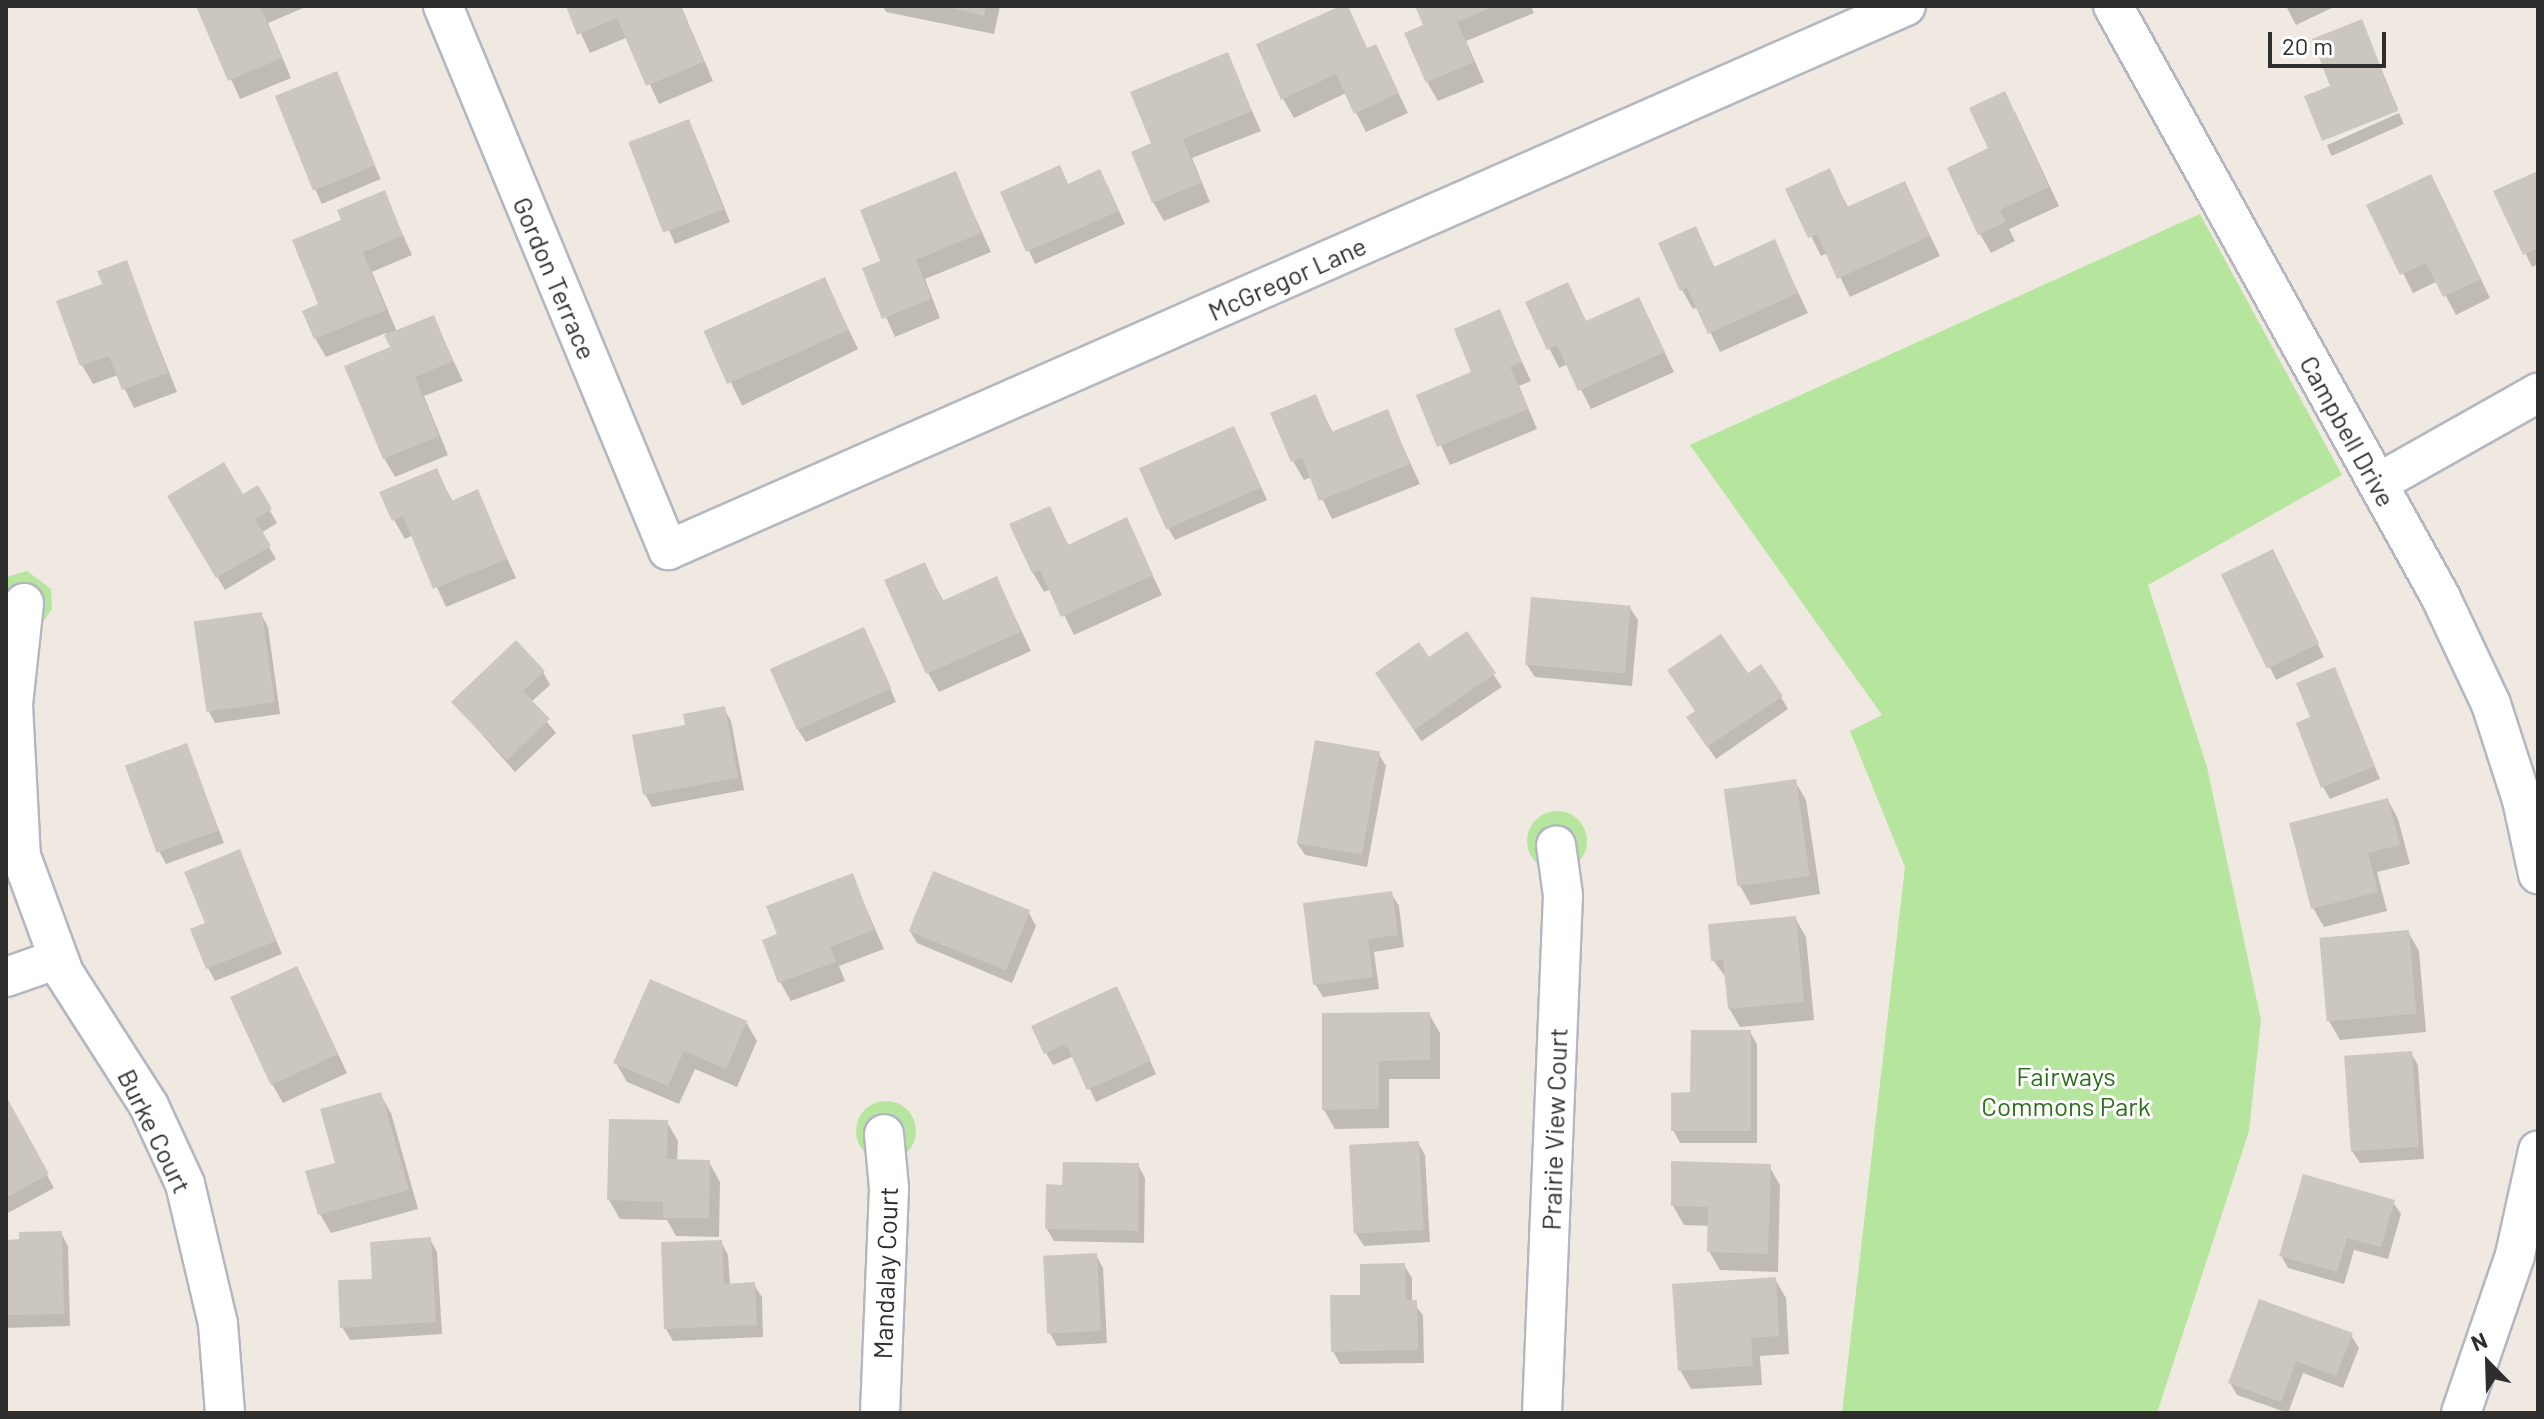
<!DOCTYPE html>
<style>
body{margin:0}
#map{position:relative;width:2544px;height:1419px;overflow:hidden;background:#efe9e1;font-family:Barlow,sans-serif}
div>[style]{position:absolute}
.green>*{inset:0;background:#b6e59e}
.round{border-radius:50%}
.shadow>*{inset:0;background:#0003;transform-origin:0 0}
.building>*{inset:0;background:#cbc7bf;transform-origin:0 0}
.roads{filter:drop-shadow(2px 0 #b4b7c1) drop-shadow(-2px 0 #b4b7c1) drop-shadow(0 2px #b4b7c1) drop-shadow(0 -2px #b4b7c1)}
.street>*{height:38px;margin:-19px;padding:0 19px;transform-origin:19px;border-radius:19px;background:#fff}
span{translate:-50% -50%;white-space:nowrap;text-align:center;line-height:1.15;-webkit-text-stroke:6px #fff;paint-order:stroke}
.street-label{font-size:26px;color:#2e2e2e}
.park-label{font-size:26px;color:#2c6e1b}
.frame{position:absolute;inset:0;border:8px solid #2e2e2e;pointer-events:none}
.north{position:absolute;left:2448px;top:1323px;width:80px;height:80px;-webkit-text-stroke:6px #fff;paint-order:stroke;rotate:337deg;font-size:22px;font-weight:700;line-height:32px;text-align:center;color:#2e2e2e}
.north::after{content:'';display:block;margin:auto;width:28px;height:36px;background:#2e2e2e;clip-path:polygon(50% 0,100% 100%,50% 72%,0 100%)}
.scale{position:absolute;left:2268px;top:32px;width:118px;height:36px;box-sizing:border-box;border:4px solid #2e2e2e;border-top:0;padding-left:10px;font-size:24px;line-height:28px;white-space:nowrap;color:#2e2e2e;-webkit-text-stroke:6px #fff;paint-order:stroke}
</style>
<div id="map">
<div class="green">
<i style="clip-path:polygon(2200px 214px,2342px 475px,2148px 585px,2207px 767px,2261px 1020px,2249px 1131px,2157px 1413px,1842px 1413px,1905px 867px,1850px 731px,1882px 715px,1690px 445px)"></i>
<i style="clip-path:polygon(27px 571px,51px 589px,52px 609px,40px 626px,6px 625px,6px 577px)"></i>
<i class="round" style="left:1527px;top:811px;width:60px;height:60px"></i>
<i class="round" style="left:856px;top:1101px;width:60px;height:60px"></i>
</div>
<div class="shadow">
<i style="clip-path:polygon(198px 6px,308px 6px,268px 23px,291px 78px,240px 99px)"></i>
<i style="clip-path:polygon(568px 6px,681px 6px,713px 81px,659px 104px,628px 37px,590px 53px)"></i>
<i style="clip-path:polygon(883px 6px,1000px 6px,994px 34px,886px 12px)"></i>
<i style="clip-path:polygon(1346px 6px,1368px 50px,1376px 47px,1408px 113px,1366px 132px,1346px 93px,1294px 118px,1283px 99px)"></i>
<i style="clip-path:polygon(1417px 6px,1531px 6px,1534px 13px,1466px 41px,1484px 82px,1438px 101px,1427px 82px,1425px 26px)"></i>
<i style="clip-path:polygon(2286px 6px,2336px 6px,2296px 25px)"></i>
<i style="clip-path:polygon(2361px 21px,2398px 109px,2323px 139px,2332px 87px)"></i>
<i style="clip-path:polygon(1227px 55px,1261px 131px,1192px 158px,1210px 202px,1164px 221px,1153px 202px,1153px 144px)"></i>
<i style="left:336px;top:74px;width:114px;height:64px;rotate:67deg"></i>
<i style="clip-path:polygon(2015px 112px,2059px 206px,2009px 229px,2015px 241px,1991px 253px,1980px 234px,1990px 149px)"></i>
<i style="left:2399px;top:113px;width:12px;height:79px;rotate:66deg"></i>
<i style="clip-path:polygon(695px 134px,730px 222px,675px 244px,632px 144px)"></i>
<i style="clip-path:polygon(1059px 168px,1069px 185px,1107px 184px,1125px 224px,1035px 264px,1002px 193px)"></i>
<i style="clip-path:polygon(1829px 171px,1849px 209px,1905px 184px,1940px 256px,1850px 297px,1828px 253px,1821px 256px,1788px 190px)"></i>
<i style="clip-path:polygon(955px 173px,991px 252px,925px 279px,940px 318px,895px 337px,864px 269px,883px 262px)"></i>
<i style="clip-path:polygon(2538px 173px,2538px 264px,2532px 267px,2496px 192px)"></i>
<i style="clip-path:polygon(384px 193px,412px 255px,372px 272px,397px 332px,433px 317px,463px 381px,424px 396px,448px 455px,395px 477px,384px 458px,392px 348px,386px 333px,326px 357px,315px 338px,343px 221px)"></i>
<i style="clip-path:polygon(2441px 195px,2490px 298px,2456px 315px,2438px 281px,2413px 293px,2369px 206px)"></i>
<i style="clip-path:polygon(1695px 229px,1715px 268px,1774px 242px,1808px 313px,1720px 352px,1698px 307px,1693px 309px,1682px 290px)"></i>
<i style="clip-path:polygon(126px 263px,177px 392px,134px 408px,118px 375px,93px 384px,82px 365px,105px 285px)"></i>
<i style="left:824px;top:279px;width:78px;height:129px;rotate:64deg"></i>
<i style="clip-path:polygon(1568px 285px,1587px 323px,1639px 299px,1674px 372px,1591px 409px,1568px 364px,1559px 368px,1527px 303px)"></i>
<i style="clip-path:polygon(1499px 312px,1531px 381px,1519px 386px,1537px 429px,1450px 465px,1418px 396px,1474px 373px)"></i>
<i style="clip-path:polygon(1315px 396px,1333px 433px,1387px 412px,1420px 484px,1332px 519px,1312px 477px,1304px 480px,1293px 461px)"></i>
<i style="clip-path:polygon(1240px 441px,1267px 500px,1175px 540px,1168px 528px)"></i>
<i style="clip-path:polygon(436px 470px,453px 502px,477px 492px,516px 578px,446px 607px,413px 535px,405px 539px,394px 520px)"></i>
<i style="clip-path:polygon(257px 488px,277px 523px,261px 533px,276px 559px,225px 590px,170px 496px,242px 496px)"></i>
<i style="clip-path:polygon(1049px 509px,1069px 546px,1126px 520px,1162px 595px,1074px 635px,1051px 589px,1044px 592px,1033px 573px,1012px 525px)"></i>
<i style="clip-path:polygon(2280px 564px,2324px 657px,2276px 680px,2224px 575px)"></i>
<i style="clip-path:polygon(924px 565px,944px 602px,997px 579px,1031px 651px,939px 692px,928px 673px)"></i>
<i style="clip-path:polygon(1630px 608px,1638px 620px,1632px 686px,1535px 677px,1527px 665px)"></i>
<i style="clip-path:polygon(261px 614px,268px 627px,280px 714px,215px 723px,208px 710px)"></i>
<i style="left:1466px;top:634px;width:64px;height:97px;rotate:56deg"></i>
<i style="clip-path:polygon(870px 642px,896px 702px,806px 742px,798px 730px)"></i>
<i style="clip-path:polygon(2334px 670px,2380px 779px,2330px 799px,2323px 787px,2312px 718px)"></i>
<i style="clip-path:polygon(543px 672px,550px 685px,531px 702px,556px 733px,515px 772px,454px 703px)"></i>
<i style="clip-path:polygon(1748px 676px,1781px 697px,1788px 709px,1716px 759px,1696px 730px)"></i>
<i style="clip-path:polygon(724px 709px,731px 721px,744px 790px,652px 807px,645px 794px,688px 727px)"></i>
<i style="clip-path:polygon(186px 745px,224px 843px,166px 864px,159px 851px)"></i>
<i style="clip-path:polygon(1378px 753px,1386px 766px,1367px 867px,1305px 855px,1297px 843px)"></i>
<i style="clip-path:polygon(1795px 781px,1806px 800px,1820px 894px,1751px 905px,1740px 886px)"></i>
<i style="clip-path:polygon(2388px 800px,2398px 819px,2410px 864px,2377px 872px,2387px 911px,2324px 927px,2313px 908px)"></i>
<i style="clip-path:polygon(239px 852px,282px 954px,215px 981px,208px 968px,207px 924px)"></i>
<i style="clip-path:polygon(852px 876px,884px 949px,839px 966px,845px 981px,791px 1001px,780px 982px,780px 935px)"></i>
<i style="clip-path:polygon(1391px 893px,1399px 906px,1404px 947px,1374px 952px,1379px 989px,1323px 997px,1315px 984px)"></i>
<i style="clip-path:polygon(1029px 913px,1036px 926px,1012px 983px,917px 943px,910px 931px)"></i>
<i style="clip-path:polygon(1795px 918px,1806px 937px,1814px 1020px,1740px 1027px,1729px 1008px,1727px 979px,1713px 960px)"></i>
<i style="clip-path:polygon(2408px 932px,2419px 951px,2426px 1032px,2340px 1040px,2329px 1021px)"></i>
<i style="clip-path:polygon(307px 988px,347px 1073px,283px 1103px,272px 1084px)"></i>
<i style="clip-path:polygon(1123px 1001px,1156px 1074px,1096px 1102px,1074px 1056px,1053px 1065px,1046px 1053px)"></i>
<i style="clip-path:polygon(1429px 1014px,1440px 1033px,1440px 1079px,1389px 1079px,1389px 1128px,1335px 1129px,1324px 1110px)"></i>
<i style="clip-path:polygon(746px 1022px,757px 1041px,737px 1087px,695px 1069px,679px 1104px,627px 1082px,616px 1063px)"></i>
<i style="clip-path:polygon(1750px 1032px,1757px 1044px,1757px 1143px,1680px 1143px,1673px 1130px,1692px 1094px)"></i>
<i style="clip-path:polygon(2411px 1053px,2418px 1065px,2424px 1159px,2360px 1163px,2352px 1151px)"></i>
<i style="clip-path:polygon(380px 1094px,391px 1113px,418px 1209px,331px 1233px,320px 1214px)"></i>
<i style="clip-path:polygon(6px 1100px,54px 1188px,6px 1214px)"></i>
<i style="clip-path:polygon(667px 1122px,678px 1141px,677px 1162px,709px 1162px,720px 1182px,719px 1237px,676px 1236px,667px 1220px,620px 1219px,609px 1200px)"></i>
<i style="clip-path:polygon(1418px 1143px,1425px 1155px,1430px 1242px,1364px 1246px,1356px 1234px)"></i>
<i style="clip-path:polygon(1138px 1165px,1145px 1178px,1144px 1243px,1054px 1241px,1047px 1229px)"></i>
<i style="clip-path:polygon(1769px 1166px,1780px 1185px,1778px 1272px,1720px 1270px,1709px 1251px,1710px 1226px,1684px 1225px,1673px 1206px)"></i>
<i style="clip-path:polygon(2393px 1202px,2401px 1214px,2388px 1259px,2354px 1250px,2344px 1284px,2288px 1268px,2281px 1255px)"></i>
<i style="clip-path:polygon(61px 1233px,68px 1246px,70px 1326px,6px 1328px,6px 1242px)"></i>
<i style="clip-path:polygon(430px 1239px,437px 1252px,442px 1334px,350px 1340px,342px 1327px,374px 1281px)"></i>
<i style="clip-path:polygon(721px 1242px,728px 1255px,730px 1285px,754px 1285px,762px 1297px,763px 1337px,673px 1341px,666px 1329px)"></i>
<i style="clip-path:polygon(1096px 1255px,1103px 1268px,1107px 1343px,1057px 1346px,1050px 1333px)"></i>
<i style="clip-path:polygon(1404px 1265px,1412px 1278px,1412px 1302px,1423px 1315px,1424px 1363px,1340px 1364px,1333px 1351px)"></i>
<i style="clip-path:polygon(1775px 1279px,1786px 1298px,1789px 1354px,1760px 1356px,1762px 1385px,1691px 1389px,1680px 1370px)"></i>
<i style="clip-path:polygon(2351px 1335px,2359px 1348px,2343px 1388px,2303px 1373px,2288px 1413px,2237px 1395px,2230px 1383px)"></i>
</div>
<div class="building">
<i style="clip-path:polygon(196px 6px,260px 6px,282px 58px,228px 81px)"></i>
<i style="clip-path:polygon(566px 6px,680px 6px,704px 62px,646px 86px,617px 18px,577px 35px)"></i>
<i style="clip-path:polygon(944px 6px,986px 6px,984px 16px)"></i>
<i style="clip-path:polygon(1340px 6px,1348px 6px,1367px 48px,1376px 44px,1399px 93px,1354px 114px,1336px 74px,1281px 100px,1256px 44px)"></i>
<i style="clip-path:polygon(1415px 6px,1495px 6px,1457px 22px,1474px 62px,1426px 83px,1404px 33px,1423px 25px)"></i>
<i style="clip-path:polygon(2362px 19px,2398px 111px,2322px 141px,2304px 96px,2330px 86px,2312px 39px)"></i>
<i style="clip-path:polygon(1228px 52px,1252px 111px,1183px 139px,1201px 183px,1152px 203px,1131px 152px,1151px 143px,1130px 92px)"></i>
<i style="left:337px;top:71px;width:102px;height:67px;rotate:68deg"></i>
<i style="clip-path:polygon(2005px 91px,2049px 187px,2000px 210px,2006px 222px,1978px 235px,1947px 168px,1988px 148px,1969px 108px)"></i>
<i style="left:689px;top:119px;width:97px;height:65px;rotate:69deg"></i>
<i style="clip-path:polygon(1060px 165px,1068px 184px,1100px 169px,1119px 211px,1026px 252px,1000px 192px)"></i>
<i style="clip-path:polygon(1830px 168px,1847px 207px,1905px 181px,1930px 236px,1837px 279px,1817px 234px,1808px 238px,1785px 189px)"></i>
<i style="clip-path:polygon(956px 171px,981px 233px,916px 260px,931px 299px,882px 319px,862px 268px,880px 261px,860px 210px)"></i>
<i style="clip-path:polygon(2538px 171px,2538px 248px,2523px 255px,2493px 191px)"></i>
<i style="clip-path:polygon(2431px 174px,2481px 279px,2443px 297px,2426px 263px,2400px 275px,2366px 205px)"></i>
<i style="clip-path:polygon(385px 190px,403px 236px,363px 252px,386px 310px,314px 339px,302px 311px,318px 304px,292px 240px,341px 220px,337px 210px)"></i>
<i style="clip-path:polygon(1696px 226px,1714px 267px,1775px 239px,1798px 293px,1708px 334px,1687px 288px,1680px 291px,1658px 243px)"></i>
<i style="clip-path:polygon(127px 260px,168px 373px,122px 390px,109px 356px,80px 366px,56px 301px,102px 284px,97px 271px)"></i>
<i style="left:825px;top:277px;width:58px;height:133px;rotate:66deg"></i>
<i style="clip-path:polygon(1568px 282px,1586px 321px,1639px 297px,1665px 352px,1578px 391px,1557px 345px,1547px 350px,1525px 302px)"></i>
<i style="clip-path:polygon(1500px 309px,1522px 362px,1510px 367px,1528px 409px,1437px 447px,1416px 395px,1471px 372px,1454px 329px)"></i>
<i style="clip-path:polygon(434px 315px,453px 361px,415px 377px,439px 436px,383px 459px,344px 366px,390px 347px,384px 335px)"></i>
<i style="clip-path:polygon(1316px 394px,1331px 432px,1388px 409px,1410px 464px,1319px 501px,1302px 457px,1291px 462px,1270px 413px)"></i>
<i style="left:1234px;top:426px;width:67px;height:104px;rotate:66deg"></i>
<i style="clip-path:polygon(224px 462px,243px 494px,258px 485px,272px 509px,255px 519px,271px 546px,216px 578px,167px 496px)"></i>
<i style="clip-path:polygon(437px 468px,451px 501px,478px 489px,507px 559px,433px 589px,403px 516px,392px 521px,379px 492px)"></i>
<i style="clip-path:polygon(1050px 506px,1068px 545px,1127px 517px,1153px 575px,1061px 617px,1040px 570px,1032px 573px,1009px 524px)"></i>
<i style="left:2273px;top:549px;width:105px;height:58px;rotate:64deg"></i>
<i style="clip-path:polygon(925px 562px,942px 601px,997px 576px,1021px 632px,926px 674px,884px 580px)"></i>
<i style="left:1531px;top:597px;width:100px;height:68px;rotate:5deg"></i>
<i style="left:262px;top:612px;width:91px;height:69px;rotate:82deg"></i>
<i style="left:864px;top:627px;width:67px;height:103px;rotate:66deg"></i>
<i style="clip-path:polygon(1467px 631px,1496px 673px,1414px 730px,1375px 673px,1419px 642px,1429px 657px)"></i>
<i style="clip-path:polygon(1721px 634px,1748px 673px,1761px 664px,1783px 696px,1707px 747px,1686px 717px,1695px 711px,1667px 670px)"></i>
<i style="clip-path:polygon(516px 640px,545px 671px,523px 691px,550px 719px,507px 760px,451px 702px)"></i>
<i style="clip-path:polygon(2335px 667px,2375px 766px,2321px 788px,2296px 723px,2310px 717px,2296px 683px)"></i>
<i style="clip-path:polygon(725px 706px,738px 778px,643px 795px,632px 735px,685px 725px,683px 714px)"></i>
<i style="left:1315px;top:740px;width:66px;height:105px;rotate:10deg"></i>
<i style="left:187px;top:743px;width:93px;height:66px;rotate:70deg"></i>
<i style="left:1796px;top:779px;width:98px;height:73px;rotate:82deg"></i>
<i style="clip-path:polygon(2388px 798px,2400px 845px,2368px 853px,2378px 892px,2311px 909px,2289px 823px)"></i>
<i style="clip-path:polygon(240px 849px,276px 941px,206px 969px,190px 929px,205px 923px,184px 872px)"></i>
<i style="left:933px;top:871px;width:105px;height:65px;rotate:22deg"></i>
<i style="clip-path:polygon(853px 873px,874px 930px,830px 947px,836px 962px,778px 983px,762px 940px,777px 934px,766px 906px)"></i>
<i style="clip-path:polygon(1392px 891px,1398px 935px,1368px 939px,1373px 977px,1313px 985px,1303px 903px)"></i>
<i style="clip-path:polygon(1796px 916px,1804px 1002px,1728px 1009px,1723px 960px,1711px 961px,1708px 924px)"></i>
<i style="left:2409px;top:930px;width:84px;height:90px;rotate:85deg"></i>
<i style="left:297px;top:966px;width:97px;height:74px;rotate:65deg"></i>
<i style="clip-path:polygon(650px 979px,747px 1021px,726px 1069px,684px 1051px,668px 1086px,613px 1063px)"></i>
<i style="clip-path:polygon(1117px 986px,1151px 1061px,1087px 1090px,1066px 1044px,1044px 1054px,1031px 1026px)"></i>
<i style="clip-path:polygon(1430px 1012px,1430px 1060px,1379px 1061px,1379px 1109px,1322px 1110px,1322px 1013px)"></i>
<i style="clip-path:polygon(1691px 1030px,1751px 1030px,1751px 1131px,1671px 1131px,1671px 1093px,1690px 1092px)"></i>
<i style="left:2412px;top:1051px;width:96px;height:68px;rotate:86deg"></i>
<i style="clip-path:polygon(381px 1092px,409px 1190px,318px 1215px,305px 1171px,335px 1163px,320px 1109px)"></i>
<i style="clip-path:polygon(6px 1096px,49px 1174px,6px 1198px)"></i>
<i style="clip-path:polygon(609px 1119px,668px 1120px,667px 1159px,710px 1160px,709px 1218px,663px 1218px,663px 1202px,607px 1200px)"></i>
<i style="left:1419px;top:1141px;width:89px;height:70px;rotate:87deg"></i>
<i style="clip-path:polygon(1671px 1161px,1771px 1164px,1768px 1254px,1707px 1252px,1708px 1207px,1671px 1206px)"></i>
<i style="clip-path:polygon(1063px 1162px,1139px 1163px,1138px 1231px,1045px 1229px,1046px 1184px,1062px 1185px)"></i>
<i style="clip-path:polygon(2303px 1174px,2395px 1200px,2381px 1247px,2347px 1238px,2337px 1272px,2279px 1256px)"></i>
<i style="clip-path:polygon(62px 1231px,64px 1314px,6px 1315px,6px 1240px,19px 1239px,19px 1232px)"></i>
<i style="clip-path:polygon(431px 1237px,436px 1322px,340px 1328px,338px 1280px,372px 1279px,370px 1242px)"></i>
<i style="clip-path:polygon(722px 1240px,724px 1284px,755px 1282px,757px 1325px,664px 1329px,661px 1242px)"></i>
<i style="left:1097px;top:1253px;width:78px;height:54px;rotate:87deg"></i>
<i style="clip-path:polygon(1405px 1263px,1406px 1300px,1417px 1300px,1418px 1350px,1331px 1352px,1330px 1295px,1360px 1295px,1360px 1264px)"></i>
<i style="clip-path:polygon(1776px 1277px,1779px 1336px,1751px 1338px,1753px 1366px,1678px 1371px,1672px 1284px)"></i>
<i style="clip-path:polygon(2259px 1299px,2353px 1333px,2336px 1376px,2296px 1361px,2281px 1402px,2228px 1383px)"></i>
</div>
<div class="roads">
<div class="street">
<i style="left:443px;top:6px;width:589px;rotate:67.53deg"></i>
<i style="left:668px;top:550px;width:1352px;rotate:-23.72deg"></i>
<i style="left:2113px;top:6px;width:675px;rotate:61deg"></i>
<i style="left:2440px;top:596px;width:119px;rotate:64.7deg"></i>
<i style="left:2491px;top:704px;width:101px;rotate:72.1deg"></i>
<i style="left:2522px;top:800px;width:76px;rotate:77.8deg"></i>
<i style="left:2378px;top:483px;width:184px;rotate:-29.4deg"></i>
<i style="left:24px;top:603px;width:103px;rotate:96.2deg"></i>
<i style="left:13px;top:705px;width:151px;rotate:87deg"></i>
<i style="left:21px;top:856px;width:125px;rotate:69.8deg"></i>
<i style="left:64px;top:973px;width:158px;rotate:57.4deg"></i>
<i style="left:149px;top:1106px;width:86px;rotate:65.2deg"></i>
<i style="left:185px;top:1184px;width:144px;rotate:76.7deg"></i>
<i style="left:218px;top:1324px;width:89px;rotate:85.5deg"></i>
<i style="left:6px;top:977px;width:55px;rotate:-19.1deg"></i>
<i style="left:880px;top:1413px;width:225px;rotate:-87.7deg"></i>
<i style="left:889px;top:1188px;width:54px;rotate:-95.3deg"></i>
<i style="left:1542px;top:1413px;width:518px;rotate:-87.68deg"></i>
<i style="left:1563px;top:895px;width:50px;rotate:-98deg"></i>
<i style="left:2461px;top:1413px;width:167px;rotate:-71.1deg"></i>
<i style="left:2515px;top:1255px;width:107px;rotate:-77.6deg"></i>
</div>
</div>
<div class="street-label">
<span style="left:555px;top:278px;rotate:67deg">Gordon Terrace</span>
<span style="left:1287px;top:278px;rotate:-24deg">McGregor Lane</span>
<span style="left:2348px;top:431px;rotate:61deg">Campbell Drive</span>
<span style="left:1554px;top:1129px;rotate:-88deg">Prairie View Court</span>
<span style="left:155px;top:1131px;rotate:64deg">Burke Court</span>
<span style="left:885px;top:1273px;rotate:-88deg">Mandalay Court</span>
</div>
<div class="park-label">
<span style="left:2066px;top:1091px">Fairways<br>Commons Park</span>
</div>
<div class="frame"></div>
<div class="north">N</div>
<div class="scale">20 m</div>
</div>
